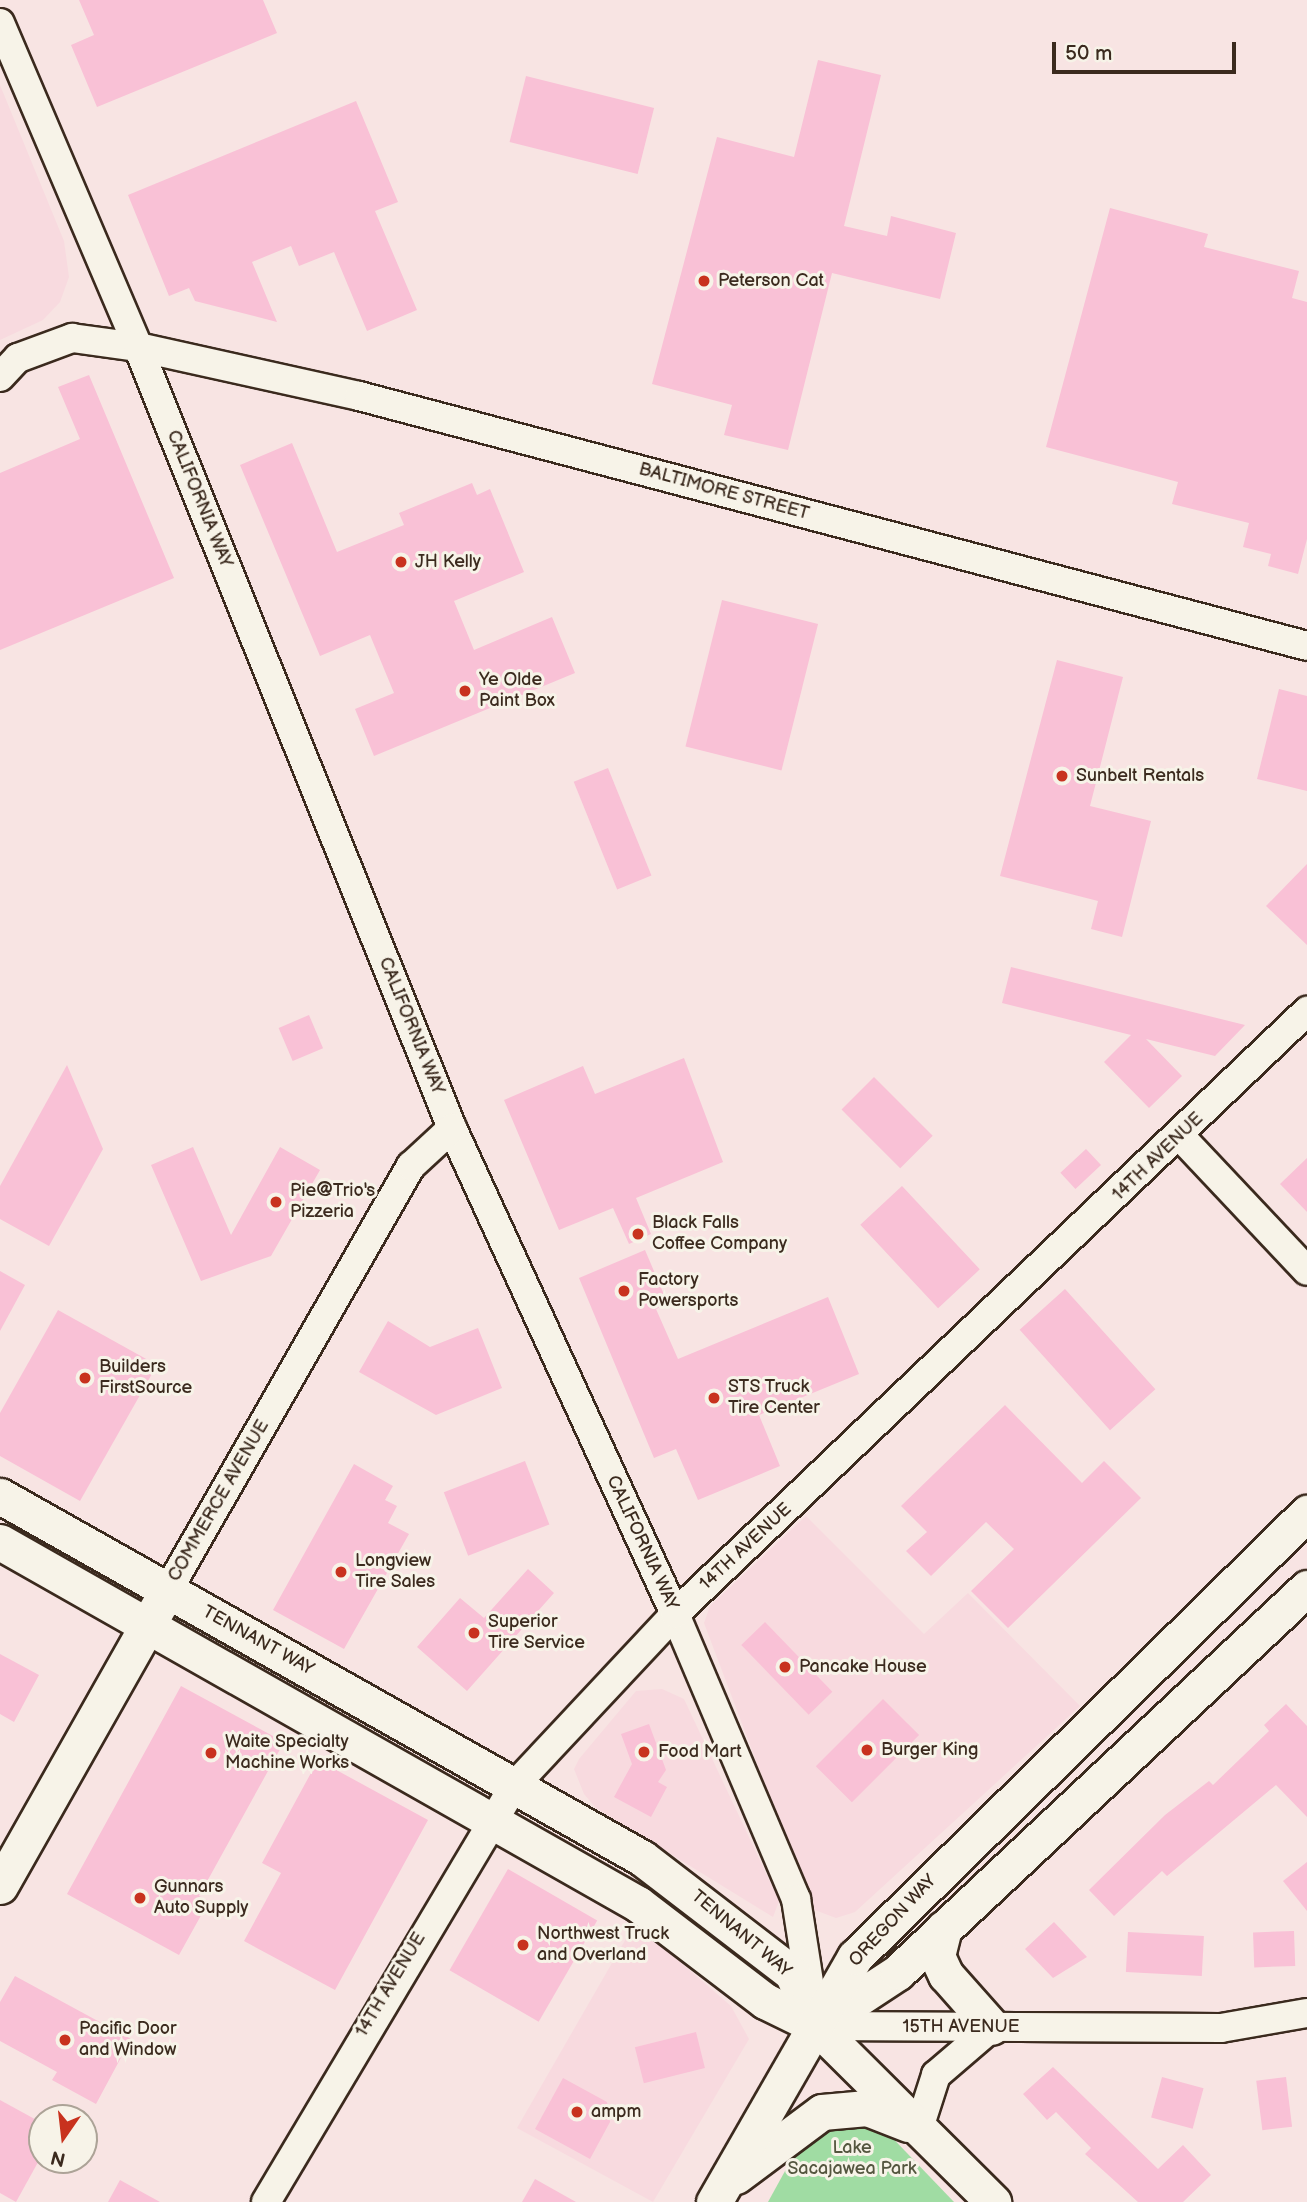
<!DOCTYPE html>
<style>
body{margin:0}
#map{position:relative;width:1307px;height:2202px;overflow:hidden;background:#f8e4e3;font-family:"Balsamiq Sans",sans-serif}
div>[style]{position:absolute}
.built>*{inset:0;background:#f8dadf}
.green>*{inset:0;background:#a0dca3}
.building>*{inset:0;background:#f9c1d6;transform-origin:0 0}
.roads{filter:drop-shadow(2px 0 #3b2a1e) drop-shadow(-2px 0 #3b2a1e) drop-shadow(0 2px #3b2a1e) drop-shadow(0 -2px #3b2a1e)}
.minor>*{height:28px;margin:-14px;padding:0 14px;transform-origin:14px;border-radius:14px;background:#f7f3e8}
.major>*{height:35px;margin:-17.5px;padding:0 17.5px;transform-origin:17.5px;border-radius:17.5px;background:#f7f3e8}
.dots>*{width:19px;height:19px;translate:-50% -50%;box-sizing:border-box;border:4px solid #f7f3e8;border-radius:50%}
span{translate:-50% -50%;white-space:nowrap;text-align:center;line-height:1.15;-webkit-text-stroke:6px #f7f3e8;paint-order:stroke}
.poi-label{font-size:18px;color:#3b2a1e}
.left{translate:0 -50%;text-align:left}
.street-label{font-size:18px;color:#3b2a1e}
.park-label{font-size:18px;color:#54563f}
.north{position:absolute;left:28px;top:2104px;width:70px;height:70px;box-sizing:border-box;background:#f7f3e8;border:2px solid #aca397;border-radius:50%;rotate:194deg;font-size:19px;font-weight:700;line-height:28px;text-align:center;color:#3b2a1e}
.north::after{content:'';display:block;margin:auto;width:24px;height:32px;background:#c8321e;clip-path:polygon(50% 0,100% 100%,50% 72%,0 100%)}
.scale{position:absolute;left:1052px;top:42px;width:184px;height:32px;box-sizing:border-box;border:4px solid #3b2a1e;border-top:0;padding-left:9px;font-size:21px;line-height:24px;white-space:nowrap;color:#3b2a1e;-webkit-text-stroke:5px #f7f3e8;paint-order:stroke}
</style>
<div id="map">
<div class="built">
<i style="clip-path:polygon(0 85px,64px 241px,69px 277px,60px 302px,43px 320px,0 340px)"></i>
<i style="clip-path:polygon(806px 1516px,924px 1634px,968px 1593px,1080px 1706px,855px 1912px,836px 1918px,812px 1909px,704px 1623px,710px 1606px)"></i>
<i style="clip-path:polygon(662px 1689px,684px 1699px,779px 1901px,773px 1917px,596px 1808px,584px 1794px,574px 1769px,579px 1759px,636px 1691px)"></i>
<i style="clip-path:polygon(635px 1923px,731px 2006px,749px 2039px,653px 2202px,517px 2128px)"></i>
</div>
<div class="green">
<i style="clip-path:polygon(821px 2123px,882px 2127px,954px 2202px,768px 2202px,796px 2151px)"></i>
</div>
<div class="building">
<i style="clip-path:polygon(79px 0,263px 0,277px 33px,97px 107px,71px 45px,94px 35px)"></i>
<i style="clip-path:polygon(818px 60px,881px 75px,844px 226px,887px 236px,891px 216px,956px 233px,940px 299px,832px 273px,788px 450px,724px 435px,732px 405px,652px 384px,717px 137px,794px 157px)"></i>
<i style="left:526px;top:76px;width:132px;height:68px;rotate:14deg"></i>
<i style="clip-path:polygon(356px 101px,398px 202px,375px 211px,417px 310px,367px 331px,334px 252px,299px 266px,291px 246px,252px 262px,277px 322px,195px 301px,189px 288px,169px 296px,128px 195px)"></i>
<i style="clip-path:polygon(1110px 208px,1208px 234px,1204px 247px,1299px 271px,1292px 298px,1307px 302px,1307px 539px,1298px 574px,1268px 566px,1271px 554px,1243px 547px,1249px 523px,1172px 504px,1178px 482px,1046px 447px)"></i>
<i style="clip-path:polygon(89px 375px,174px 578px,0 650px,0 473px,80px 439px,58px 387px)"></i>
<i style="clip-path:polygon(292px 443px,337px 552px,404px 525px,399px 513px,472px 483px,477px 495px,490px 489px,524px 572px,454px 601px,474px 650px,552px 617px,575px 673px,374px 756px,355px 709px,394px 693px,370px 635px,320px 656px,240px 465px)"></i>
<i style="left:722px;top:600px;width:99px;height:151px;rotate:14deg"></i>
<i style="clip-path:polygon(1057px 660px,1123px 677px,1090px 806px,1151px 821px,1122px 937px,1091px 929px,1098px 901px,1000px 876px)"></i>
<i style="clip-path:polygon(1279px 689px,1307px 696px,1307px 791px,1257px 779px)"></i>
<i style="left:608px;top:768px;width:116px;height:37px;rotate:68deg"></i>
<i style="clip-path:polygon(1307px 864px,1307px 945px,1266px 906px)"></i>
<i style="clip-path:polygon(1011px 967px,1245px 1025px,1215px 1056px,1146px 1039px,1182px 1076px,1149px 1108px,1104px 1062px,1131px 1035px,1002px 1003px)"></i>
<i style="left:309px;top:1015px;width:36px;height:33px;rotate:67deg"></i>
<i style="clip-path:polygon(684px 1058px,723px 1162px,636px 1198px,651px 1234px,629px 1244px,613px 1208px,559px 1230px,504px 1100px,583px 1066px,595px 1094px)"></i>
<i style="clip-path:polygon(67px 1065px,103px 1149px,49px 1246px,0 1219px,0 1186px)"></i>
<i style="left:874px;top:1077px;width:83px;height:46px;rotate:45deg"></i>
<i style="clip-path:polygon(193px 1147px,231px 1235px,280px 1147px,320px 1170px,271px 1256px,201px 1281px,151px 1165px)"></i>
<i style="left:1086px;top:1149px;width:22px;height:35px;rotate:47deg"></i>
<i style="clip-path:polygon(1307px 1158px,1307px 1212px,1280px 1184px)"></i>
<i style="left:902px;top:1186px;width:114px;height:57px;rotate:47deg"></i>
<i style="clip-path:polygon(645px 1250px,668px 1304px,656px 1309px,678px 1359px,828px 1297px,859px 1374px,759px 1415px,780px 1466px,698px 1500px,676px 1449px,654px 1458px,579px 1278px)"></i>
<i style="clip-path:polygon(0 1271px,25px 1285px,0 1331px)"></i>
<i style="left:1065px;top:1289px;width:135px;height:61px;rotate:48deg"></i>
<i style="clip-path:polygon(58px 1310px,157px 1365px,80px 1501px,0 1456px,0 1413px)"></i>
<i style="clip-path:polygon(388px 1321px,430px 1347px,478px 1328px,502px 1388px,436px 1415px,359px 1372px)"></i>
<i style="clip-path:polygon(1005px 1405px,1082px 1483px,1104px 1461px,1141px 1498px,1008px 1628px,971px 1591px,1014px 1549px,986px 1522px,931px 1576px,906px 1551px,927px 1532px,901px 1506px)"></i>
<i style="left:525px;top:1461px;width:68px;height:87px;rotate:69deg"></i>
<i style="clip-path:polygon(354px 1464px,393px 1486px,385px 1500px,397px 1506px,388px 1523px,409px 1534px,344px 1649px,273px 1610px)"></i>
<i style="clip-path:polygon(528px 1569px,554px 1593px,467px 1691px,417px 1647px,460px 1598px,484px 1618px)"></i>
<i style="left:765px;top:1622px;width:97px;height:33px;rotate:46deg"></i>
<i style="clip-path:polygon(0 1654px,39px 1675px,14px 1722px,0 1714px)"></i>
<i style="clip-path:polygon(181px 1686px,284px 1742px,199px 1896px,209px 1901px,179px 1955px,67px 1894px)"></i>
<i style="left:883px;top:1699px;width:51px;height:95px;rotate:45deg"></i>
<i style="clip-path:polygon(1286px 1704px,1307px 1726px,1307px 1817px,1276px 1785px,1167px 1876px,1162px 1871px,1114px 1916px,1089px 1890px,1165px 1815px,1209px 1781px,1213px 1785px,1269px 1731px,1264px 1725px)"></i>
<i style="clip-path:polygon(649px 1724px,666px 1770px,658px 1782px,667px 1787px,651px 1817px,614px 1797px,632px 1764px,621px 1734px)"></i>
<i style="clip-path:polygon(318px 1760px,428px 1820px,335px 1990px,244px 1941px,281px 1873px,262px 1863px)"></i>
<i style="clip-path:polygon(1307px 1862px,1307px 1911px,1283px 1881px)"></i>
<i style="left:508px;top:1869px;width:103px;height:117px;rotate:30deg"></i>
<i style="clip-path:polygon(1054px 1922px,1087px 1957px,1053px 1978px,1025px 1949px)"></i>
<i style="left:1294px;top:1931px;width:35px;height:41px;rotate:88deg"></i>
<i style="left:1128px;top:1932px;width:76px;height:40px;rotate:3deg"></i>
<i style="clip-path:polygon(15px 1976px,131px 2039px,96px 2104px,52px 2080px,57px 2072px,0 2041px,0 2002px)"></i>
<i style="left:696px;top:2032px;width:37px;height:63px;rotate:76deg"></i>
<i style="clip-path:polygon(1053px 2067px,1158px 2169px,1183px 2145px,1211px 2175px,1183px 2202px,1138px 2202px,1085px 2154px,1091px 2148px,1056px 2112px,1047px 2120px,1023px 2094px)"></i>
<i style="left:1162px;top:2077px;width:43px;height:42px;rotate:15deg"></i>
<i style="left:1286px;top:2077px;width:50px;height:30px;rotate:83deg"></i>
<i style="clip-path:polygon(563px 2078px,607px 2102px,610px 2122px,590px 2159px,535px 2129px)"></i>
<i style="clip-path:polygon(0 2100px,42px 2123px,42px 2155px,16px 2202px,0 2193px)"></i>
<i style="clip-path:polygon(535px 2179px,576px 2202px,522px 2202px)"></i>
<i style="clip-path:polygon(120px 2180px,160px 2202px,108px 2202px)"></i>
</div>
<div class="roads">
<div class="minor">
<i style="left:0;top:23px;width:352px;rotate:66.9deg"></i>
<i style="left:138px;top:347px;width:842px;rotate:68.1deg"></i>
<i style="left:452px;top:1128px;width:535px;rotate:65.35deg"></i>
<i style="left:675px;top:1614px;width:310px;rotate:67deg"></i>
<i style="left:796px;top:1899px;width:129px;rotate:81.1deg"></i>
<i style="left:816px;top:2026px;width:405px;rotate:0.3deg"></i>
<i style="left:1221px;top:2028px;width:87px;rotate:-9.9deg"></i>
<i style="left:0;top:377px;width:26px;rotate:-47deg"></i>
<i style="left:18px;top:358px;width:58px;rotate:-20.3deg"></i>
<i style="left:72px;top:338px;width:67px;rotate:7.8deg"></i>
<i style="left:138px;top:347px;width:226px;rotate:12.5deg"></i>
<i style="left:359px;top:396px;width:980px;rotate:14.77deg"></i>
<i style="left:1180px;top:1136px;width:185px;rotate:46.7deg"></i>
<i style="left:168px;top:1590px;width:489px;rotate:-60.2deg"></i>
<i style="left:411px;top:1166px;width:56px;rotate:-42.8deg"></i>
<i style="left:919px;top:2128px;width:56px;rotate:-72.2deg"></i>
<i style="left:936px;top:2075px;width:74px;rotate:-40.6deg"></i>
<i style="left:266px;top:2202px;width:484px;rotate:-59.2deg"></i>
<i style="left:514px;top:1786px;width:236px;rotate:-46.9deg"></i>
<i style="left:675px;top:1614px;width:874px;rotate:-43.65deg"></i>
</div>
<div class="major">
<i style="left:0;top:1496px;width:737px;rotate:29.42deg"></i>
<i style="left:642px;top:1858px;width:189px;rotate:37.5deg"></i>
<i style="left:792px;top:1973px;width:58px;rotate:65.6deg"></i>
<i style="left:0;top:1542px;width:734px;rotate:29.57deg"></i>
<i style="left:638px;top:1904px;width:160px;rotate:37.4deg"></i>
<i style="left:765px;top:2001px;width:57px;rotate:26.1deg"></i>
<i style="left:816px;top:2026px;width:250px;rotate:44.8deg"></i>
<i style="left:0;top:1886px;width:323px;rotate:-60.5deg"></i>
<i style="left:944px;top:1928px;width:29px;rotate:104deg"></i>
<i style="left:937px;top:1956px;width:21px;rotate:65deg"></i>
<i style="left:946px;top:1975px;width:69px;rotate:48.5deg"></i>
<i style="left:822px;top:2022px;width:91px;rotate:-33.3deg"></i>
<i style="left:898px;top:1972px;width:561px;rotate:-43.19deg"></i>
<i style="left:736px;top:2176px;width:107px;rotate:-36.7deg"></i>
<i style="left:822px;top:2112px;width:45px;rotate:-5.1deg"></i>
<i style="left:867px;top:2108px;width:44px;rotate:21.3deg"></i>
<i style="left:714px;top:2202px;width:283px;rotate:-60.1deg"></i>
<i style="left:855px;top:1957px;width:634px;rotate:-44.49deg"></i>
</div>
</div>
<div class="dots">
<i style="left:704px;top:281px;background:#c8321e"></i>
<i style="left:401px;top:562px;background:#c8321e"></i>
<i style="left:465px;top:691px;background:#c8321e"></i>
<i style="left:1062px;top:776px;background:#c8321e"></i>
<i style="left:276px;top:1202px;background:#c8321e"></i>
<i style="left:638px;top:1234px;background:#c8321e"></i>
<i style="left:624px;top:1291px;background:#c8321e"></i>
<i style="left:85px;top:1378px;background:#c8321e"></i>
<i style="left:714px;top:1398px;background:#c8321e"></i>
<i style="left:341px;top:1572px;background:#c8321e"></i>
<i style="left:474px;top:1633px;background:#c8321e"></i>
<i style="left:785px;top:1667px;background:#c8321e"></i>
<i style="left:867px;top:1750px;background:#c8321e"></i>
<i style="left:644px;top:1752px;background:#c8321e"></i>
<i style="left:211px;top:1753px;background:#c8321e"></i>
<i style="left:140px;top:1898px;background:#c8321e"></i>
<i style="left:523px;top:1945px;background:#c8321e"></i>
<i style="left:65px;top:2040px;background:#c8321e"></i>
<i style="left:577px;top:2112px;background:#c8321e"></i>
</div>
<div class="poi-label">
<span class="left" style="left:718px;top:281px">Peterson Cat</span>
<span class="left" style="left:415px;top:562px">JH Kelly</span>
<span class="left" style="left:479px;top:691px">Ye Olde<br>Paint Box</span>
<span class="left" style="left:1076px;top:776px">Sunbelt Rentals</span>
<span class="left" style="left:290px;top:1202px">Pie@Trio's<br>Pizzeria</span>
<span class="left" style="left:652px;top:1234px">Black Falls<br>Coffee Company</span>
<span class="left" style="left:638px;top:1291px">Factory<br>Powersports</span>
<span class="left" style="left:99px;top:1378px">Builders<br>FirstSource</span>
<span class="left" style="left:728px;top:1398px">STS Truck<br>Tire Center</span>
<span class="left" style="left:355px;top:1572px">Longview<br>Tire Sales</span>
<span class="left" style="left:488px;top:1633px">Superior<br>Tire Service</span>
<span class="left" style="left:799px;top:1667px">Pancake House</span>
<span class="left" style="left:225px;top:1753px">Waite Specialty<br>Machine Works</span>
<span class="left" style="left:881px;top:1750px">Burger King</span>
<span class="left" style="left:658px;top:1752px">Food Mart</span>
<span class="left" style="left:154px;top:1898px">Gunnars<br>Auto Supply</span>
<span class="left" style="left:537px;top:1945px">Northwest Truck<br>and Overland</span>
<span class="left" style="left:79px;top:2040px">Pacific Door<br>and Window</span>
<span class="left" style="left:591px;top:2112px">ampm</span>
</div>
<div class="street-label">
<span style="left:724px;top:492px;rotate:15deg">BALTIMORE STREET</span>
<span style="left:199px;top:499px;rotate:68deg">CALIFORNIA WAY</span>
<span style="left:411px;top:1026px;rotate:68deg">CALIFORNIA WAY</span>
<span style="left:1158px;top:1157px;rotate:-44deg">14TH AVENUE</span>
<span style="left:219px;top:1501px;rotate:-60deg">COMMERCE AVENUE</span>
<span style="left:642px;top:1543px;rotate:65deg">CALIFORNIA WAY</span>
<span style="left:746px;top:1547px;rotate:-43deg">14TH AVENUE</span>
<span style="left:258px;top:1641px;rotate:29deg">TENNANT WAY</span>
<span style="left:893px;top:1921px;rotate:-47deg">OREGON WAY</span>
<span style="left:741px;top:1934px;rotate:40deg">TENNANT WAY</span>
<span style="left:391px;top:1985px;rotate:-59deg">14TH AVENUE</span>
<span style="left:961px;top:2027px">15TH AVENUE</span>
</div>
<div class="park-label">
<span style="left:852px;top:2159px">Lake<br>Sacajawea Park</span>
</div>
<div class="north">N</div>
<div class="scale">50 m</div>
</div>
